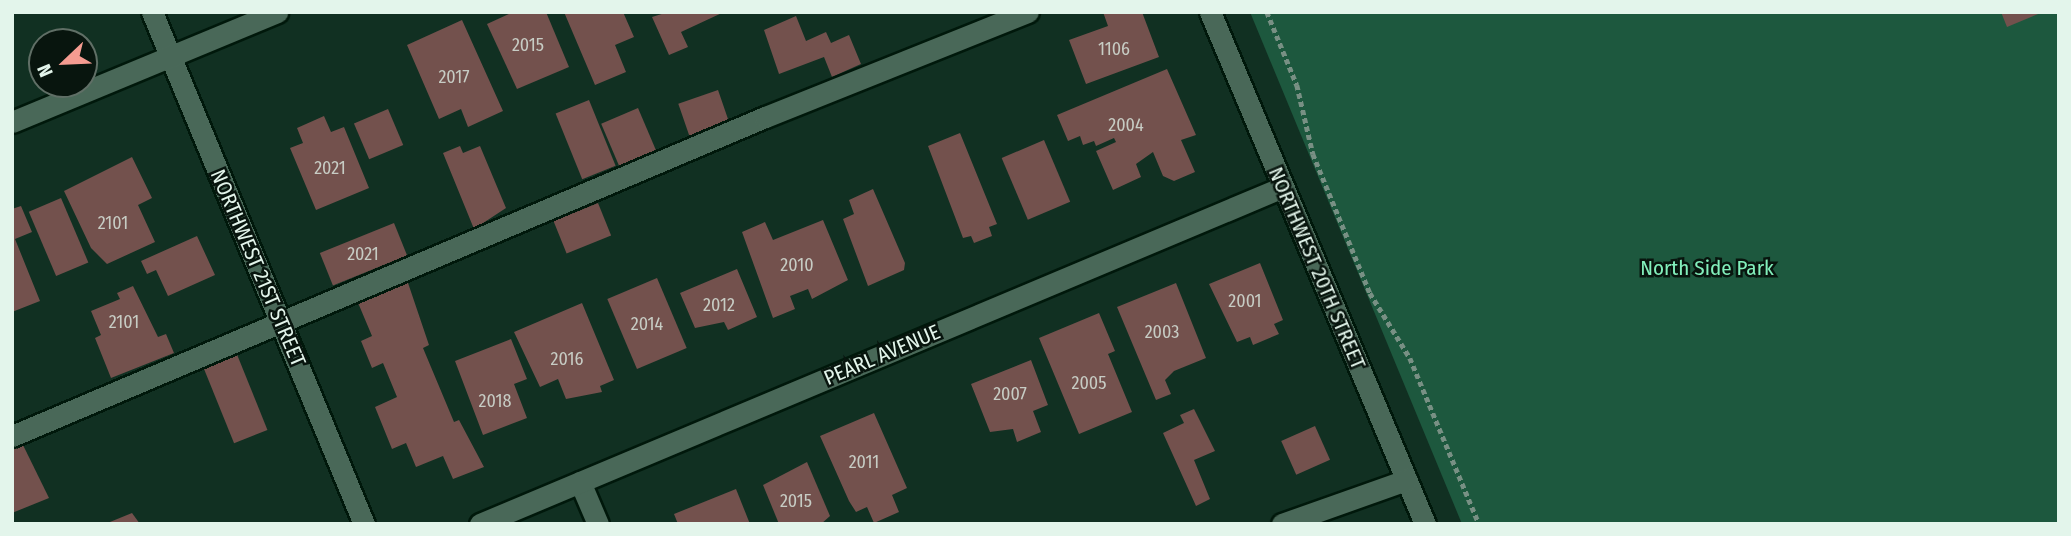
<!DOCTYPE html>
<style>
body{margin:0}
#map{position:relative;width:2071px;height:536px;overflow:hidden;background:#113022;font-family:"Fira Sans Condensed",sans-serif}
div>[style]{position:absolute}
.green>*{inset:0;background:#1d583e}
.building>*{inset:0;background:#73514d;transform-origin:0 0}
.path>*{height:4.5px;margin-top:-2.25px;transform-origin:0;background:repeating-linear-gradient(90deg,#789084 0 5px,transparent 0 8.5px)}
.roads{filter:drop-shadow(2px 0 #00180b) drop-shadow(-2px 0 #00180b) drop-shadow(0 2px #00180b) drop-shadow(0 -2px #00180b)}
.minor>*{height:21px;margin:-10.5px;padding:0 10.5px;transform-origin:10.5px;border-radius:10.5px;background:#496858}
span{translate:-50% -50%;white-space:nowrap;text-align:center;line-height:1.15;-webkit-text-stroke:5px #08150e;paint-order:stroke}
.number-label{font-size:18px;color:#c7ccc4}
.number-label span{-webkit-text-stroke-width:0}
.street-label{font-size:21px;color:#e3f5eb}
.park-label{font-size:21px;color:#83f0bc}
.frame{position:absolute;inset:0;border:14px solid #e3f5eb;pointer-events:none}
.north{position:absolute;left:28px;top:28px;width:70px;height:70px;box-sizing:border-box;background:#08150e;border:2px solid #606f66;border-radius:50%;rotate:247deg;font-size:19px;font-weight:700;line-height:28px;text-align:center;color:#e3f5eb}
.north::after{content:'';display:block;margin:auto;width:24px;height:32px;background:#f59c91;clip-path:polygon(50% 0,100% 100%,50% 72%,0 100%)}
</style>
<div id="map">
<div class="green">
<i style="clip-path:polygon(1250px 12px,2059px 12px,2059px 524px,1462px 524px)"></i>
</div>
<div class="building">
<i style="clip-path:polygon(513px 12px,546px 12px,569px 67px,517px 89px,487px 24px)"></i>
<i style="clip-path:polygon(564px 12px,623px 12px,634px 37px,615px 45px,626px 72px,595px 85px)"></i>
<i style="clip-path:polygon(668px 12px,724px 12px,681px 32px,688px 47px,669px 55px,652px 17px)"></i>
<i style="clip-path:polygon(1103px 12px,1142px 12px,1159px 57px,1086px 84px,1069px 40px,1108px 26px)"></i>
<i style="clip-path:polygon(2001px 12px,2043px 12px,2007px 27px)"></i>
<i style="clip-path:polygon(796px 16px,806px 41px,826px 32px,831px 43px,849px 35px,861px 64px,832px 77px,824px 57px,779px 74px,764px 30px)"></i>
<i style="clip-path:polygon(462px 20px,503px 111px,468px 127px,461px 109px,439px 119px,407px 45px)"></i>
<i style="clip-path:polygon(1167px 69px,1196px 135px,1181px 140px,1195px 172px,1174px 181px,1163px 176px,1153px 152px,1136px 164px,1141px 177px,1113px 190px,1096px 151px,1116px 142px,1114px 138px,1096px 146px,1094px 141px,1083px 145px,1080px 136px,1068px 141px,1057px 115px)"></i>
<i style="left:718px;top:90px;width:36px;height:42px;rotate:71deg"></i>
<i style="left:589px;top:100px;width:71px;height:36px;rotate:68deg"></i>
<i style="left:638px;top:108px;width:46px;height:40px;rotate:67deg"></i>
<i style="left:388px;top:109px;width:39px;height:37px;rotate:67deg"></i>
<i style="clip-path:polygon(324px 116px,331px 132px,344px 127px,369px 188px,316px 210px,290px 148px,303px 143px,297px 128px)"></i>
<i style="clip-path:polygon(960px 133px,997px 224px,989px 227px,992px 236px,974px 243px,971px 236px,963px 238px,928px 146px)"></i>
<i style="left:1044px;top:140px;width:67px;height:46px;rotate:67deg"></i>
<i style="clip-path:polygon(460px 146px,463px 153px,480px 146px,506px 208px,474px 229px,443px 153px)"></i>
<i style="clip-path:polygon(132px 157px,152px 198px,138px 205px,155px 242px,107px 264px,91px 248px,64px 191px)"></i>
<i style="clip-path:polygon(873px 189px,905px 263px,904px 270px,868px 286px,843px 219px,854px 214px,849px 200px)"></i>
<i style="left:61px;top:198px;width:70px;height:35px;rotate:67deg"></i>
<i style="left:598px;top:203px;width:35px;height:48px;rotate:68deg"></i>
<i style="clip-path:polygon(21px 206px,32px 232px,15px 239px,40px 301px,12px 312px,12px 209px)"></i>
<i style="clip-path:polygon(823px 220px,848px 280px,812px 299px,808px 289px,790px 296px,795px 309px,773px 318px,742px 232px,765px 222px,773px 240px)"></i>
<i style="left:394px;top:223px;width:35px;height:80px;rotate:68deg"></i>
<i style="clip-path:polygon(197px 236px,215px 275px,168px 296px,156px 270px,147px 274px,141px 261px)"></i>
<i style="clip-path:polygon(1260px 263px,1283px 320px,1274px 324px,1279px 334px,1253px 345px,1250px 337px,1237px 342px,1209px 284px)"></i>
<i style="clip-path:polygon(737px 269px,757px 317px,728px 330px,724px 322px,695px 328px,680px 293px)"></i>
<i style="clip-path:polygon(406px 277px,429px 345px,423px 348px,454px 422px,459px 420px,484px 467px,453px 479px,443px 456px,416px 467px,406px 443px,392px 449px,375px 407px,397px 397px,383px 363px,372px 368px,361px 341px,372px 336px,356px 298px)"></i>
<i style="left:657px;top:278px;width:76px;height:54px;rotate:67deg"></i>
<i style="clip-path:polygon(1176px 283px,1206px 358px,1174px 371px,1165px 380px,1171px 394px,1156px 400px,1117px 307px)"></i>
<i style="clip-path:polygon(133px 286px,158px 337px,166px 334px,174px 353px,111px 378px,95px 338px,101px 335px,91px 311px,120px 299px,117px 293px)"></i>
<i style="clip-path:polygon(582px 303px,614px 380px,600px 386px,602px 392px,566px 399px,558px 379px,540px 387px,514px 332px)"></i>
<i style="clip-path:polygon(1099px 313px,1115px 351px,1108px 354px,1132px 412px,1079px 434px,1039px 338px)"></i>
<i style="clip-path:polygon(511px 339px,527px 379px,514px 384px,527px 418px,483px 435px,455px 361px)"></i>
<i style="left:236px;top:352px;width:84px;height:36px;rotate:68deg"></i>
<i style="clip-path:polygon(1031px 360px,1048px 405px,1033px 411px,1041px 432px,1017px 442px,1013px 429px,990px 432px,971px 384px)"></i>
<i style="clip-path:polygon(1194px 409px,1215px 451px,1194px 460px,1210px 499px,1196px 506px,1163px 433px,1184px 423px,1180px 415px)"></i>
<i style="clip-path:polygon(874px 413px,907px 488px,892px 495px,899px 512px,874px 523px,867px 507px,856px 512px,849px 501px,820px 436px)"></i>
<i style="left:1315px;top:426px;width:37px;height:37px;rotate:66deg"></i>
<i style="clip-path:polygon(22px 443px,49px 498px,12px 513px,12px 447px)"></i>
<i style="clip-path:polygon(807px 462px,830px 516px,821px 524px,779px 524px,763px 485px)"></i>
<i style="clip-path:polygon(736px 489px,750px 524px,678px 524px,674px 514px)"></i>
<i style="clip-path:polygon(132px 513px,140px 524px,105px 524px)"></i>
</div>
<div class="path">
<i style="left:1267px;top:12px;width:79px;rotate:67.7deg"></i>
<i style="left:1297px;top:85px;width:71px;rotate:76.9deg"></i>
<i style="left:1313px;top:154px;width:150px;rotate:67.7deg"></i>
<i style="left:1370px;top:293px;width:76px;rotate:58.4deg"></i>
<i style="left:1410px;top:358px;width:180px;rotate:67.4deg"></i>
<i style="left:2058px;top:12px;width:1px"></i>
</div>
<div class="roads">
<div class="minor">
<i style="left:152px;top:12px;width:554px;rotate:67.51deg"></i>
<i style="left:1210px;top:12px;width:555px;rotate:67.22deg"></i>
<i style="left:12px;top:122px;width:287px;rotate:-22.5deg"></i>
<i style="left:12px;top:436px;width:818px;rotate:-22.96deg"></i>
<i style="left:765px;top:117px;width:283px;rotate:-21.8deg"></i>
<i style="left:580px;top:482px;width:46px;rotate:66.8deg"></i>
<i style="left:480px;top:524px;width:871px;rotate:-22.77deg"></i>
<i style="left:1282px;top:524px;width:132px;rotate:-19.5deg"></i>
</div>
</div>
<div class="number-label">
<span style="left:528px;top:45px">2015</span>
<span style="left:1114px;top:49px">1106</span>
<span style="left:454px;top:77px">2017</span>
<span style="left:1126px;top:125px">2004</span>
<span style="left:330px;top:168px">2021</span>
<span style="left:113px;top:223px">2101</span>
<span style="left:363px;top:254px">2021</span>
<span style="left:797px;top:265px">2010</span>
<span style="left:1245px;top:301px">2001</span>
<span style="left:719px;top:305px">2012</span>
<span style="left:124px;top:322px">2101</span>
<span style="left:647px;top:324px">2014</span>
<span style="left:1162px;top:332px">2003</span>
<span style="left:567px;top:359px">2016</span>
<span style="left:1089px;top:383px">2005</span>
<span style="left:1010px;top:394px">2007</span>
<span style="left:495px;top:401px">2018</span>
<span style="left:864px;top:462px">2011</span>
<span style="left:796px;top:501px">2015</span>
</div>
<div class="street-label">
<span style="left:258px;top:268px;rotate:67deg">NORTHWEST 21ST STREET</span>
<span style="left:1317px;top:268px;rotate:67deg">NORTHWEST 20TH STREET</span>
<span style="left:882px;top:355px;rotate:-23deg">PEARL AVENUE</span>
</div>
<div class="park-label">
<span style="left:1707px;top:268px">North Side Park</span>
</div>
<div class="frame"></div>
<div class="north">N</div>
</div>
